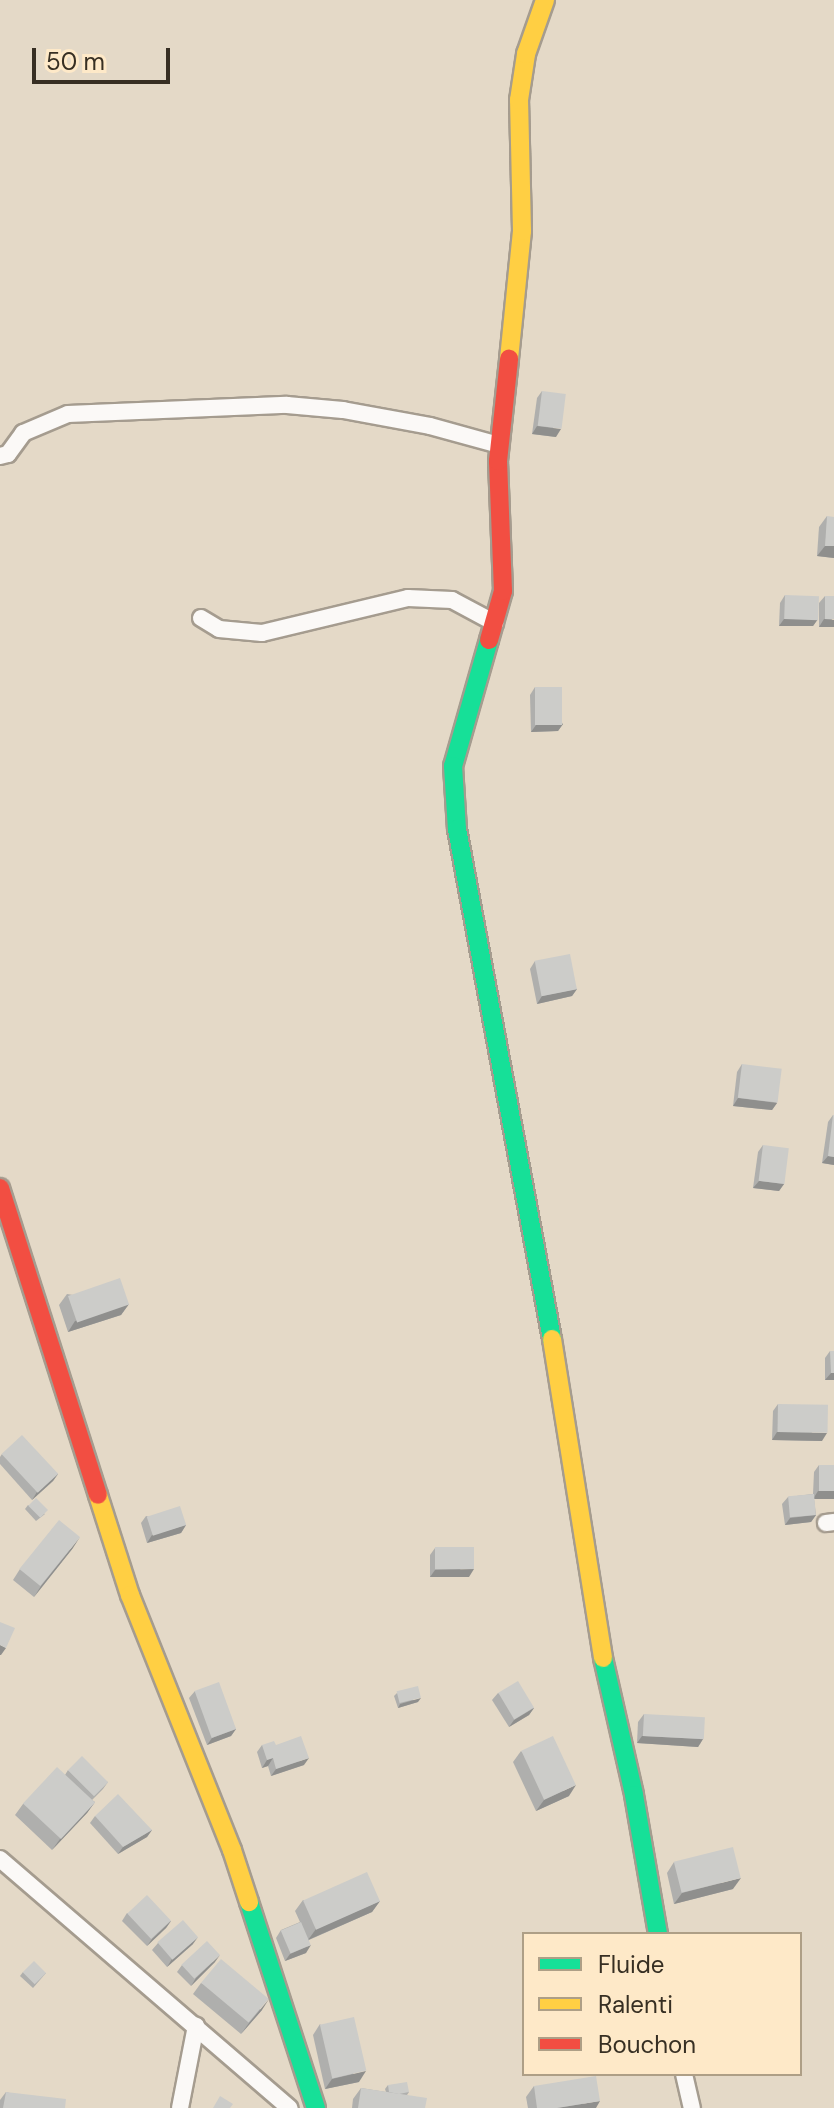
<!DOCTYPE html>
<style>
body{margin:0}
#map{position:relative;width:834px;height:2108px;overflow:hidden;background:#e4d9c7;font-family:"DM Sans",sans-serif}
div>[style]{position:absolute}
.roads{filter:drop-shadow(2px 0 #a59c8f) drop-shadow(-2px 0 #a59c8f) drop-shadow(0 2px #a59c8f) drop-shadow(0 -2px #a59c8f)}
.street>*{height:16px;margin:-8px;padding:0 8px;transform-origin:8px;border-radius:8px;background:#fbf9f7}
.fast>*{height:18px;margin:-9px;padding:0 9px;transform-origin:9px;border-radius:9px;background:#16e098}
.slow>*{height:18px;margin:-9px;padding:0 9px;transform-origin:9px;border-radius:9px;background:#ffcf43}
.jam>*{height:18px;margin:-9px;padding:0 9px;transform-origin:9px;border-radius:9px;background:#f24e42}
.wall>*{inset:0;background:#afafad}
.shaded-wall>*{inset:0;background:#8f8f8d}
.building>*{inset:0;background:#ccccc9;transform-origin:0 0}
span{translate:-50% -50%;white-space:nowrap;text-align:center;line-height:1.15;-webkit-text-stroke:8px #fee9c8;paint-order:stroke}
.legend{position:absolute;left:522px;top:1932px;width:280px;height:144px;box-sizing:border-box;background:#fee9c8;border:2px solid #ae9f86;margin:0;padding:10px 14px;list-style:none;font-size:24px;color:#372f23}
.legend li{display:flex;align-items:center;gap:16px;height:40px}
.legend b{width:40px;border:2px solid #ae9f86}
.scale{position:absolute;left:32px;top:48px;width:138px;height:36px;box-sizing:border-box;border:4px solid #372f23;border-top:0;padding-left:10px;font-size:24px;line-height:28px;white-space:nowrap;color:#372f23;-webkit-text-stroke:6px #fee9c8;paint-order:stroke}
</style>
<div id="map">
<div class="roads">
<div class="street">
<i style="left:0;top:456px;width:8px;rotate:-14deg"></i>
<i style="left:8px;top:454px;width:26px;rotate:-54deg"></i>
<i style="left:23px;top:433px;width:49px;rotate:-22.9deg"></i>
<i style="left:68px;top:414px;width:219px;rotate:-2.4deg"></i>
<i style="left:287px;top:405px;width:56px;rotate:5.1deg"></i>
<i style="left:343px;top:410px;width:88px;rotate:10.4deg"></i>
<i style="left:430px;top:426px;width:72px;rotate:15.4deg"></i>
<i style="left:201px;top:618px;width:21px;rotate:31deg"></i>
<i style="left:219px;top:629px;width:43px;rotate:5.3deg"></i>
<i style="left:262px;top:633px;width:150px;rotate:-13.5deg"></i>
<i style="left:408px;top:598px;width:44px;rotate:2.6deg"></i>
<i style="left:452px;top:600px;width:49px;rotate:28.1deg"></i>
<i style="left:826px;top:1523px;width:8px;rotate:-7deg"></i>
<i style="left:0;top:1859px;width:382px;rotate:40.7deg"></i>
<i style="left:684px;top:2074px;width:35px;rotate:77deg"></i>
<i style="left:180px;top:2108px;width:84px;rotate:-79deg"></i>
</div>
<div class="fast">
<i style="left:489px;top:640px;width:131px;rotate:105.9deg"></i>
<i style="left:453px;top:766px;width:63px;rotate:86.4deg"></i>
<i style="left:457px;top:829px;width:519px;rotate:79.45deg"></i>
<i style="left:603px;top:1658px;width:140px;rotate:77.2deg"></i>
<i style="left:634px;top:1795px;width:141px;rotate:80.2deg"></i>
<i style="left:249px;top:1902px;width:217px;rotate:72deg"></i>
</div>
<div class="slow">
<i style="left:509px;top:359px;width:129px;rotate:-84.2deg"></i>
<i style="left:522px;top:231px;width:131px;rotate:-91.3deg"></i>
<i style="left:519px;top:100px;width:47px;rotate:-81.3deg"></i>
<i style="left:526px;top:54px;width:57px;rotate:-70.6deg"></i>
<i style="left:552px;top:1339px;width:323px;rotate:80.9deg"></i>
<i style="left:98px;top:1495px;width:105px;rotate:72.3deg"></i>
<i style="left:130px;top:1595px;width:275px;rotate:68.2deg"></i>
<i style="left:232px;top:1850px;width:55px;rotate:71.9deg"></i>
</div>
<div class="jam">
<i style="left:489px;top:640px;width:51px;rotate:-74.1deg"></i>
<i style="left:503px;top:591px;width:130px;rotate:-92.2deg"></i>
<i style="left:498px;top:461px;width:103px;rotate:-83.8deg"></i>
<i style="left:0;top:1188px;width:322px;rotate:72.3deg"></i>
</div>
</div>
<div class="wall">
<i style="clip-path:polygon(542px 391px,556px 437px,532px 434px,537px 398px)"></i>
<i style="clip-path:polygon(827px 516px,834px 558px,817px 556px,819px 527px)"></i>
<i style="clip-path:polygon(785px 595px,818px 619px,813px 626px,779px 626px,780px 603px)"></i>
<i style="clip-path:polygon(825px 596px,834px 627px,819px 627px,819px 603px)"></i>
<i style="clip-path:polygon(535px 687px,563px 724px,558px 731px,531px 732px,530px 695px)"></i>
<i style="clip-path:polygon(535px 961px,577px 989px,572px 996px,537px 1004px,530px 969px)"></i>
<i style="clip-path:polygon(742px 1064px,777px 1103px,772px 1110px,733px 1106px,737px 1072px)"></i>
<i style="clip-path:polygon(833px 1115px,834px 1115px,834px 1165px,822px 1163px,828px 1122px)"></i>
<i style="clip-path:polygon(763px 1145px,784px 1184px,779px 1191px,753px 1188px,758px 1152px)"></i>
<i style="clip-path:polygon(67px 1294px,129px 1304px,121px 1315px,68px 1332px,59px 1305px)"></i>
<i style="clip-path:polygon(830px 1351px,834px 1351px,834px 1380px,825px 1380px,825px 1358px)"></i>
<i style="clip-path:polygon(778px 1404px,822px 1441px,772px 1440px,773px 1411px)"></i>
<i style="clip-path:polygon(2px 1454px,58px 1474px,53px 1481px,32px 1500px,0 1464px,0 1457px)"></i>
<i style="clip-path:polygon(819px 1465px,834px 1499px,814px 1499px,816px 1515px,811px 1522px,785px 1525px,782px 1504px,788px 1497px,813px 1494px,814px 1472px)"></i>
<i style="clip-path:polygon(28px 1505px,45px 1514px,36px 1521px,25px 1509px)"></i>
<i style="clip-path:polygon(146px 1516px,186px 1525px,181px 1533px,147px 1543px,141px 1523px)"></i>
<i style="clip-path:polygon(73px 1548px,34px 1597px,13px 1580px,20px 1569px)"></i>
<i style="clip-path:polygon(435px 1548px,469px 1577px,430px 1577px,430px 1555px)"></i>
<i style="clip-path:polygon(195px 1691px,236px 1729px,231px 1736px,207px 1745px,189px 1698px)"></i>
<i style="clip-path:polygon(397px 1693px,418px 1702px,398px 1708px,394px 1696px)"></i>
<i style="clip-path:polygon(498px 1693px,534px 1708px,529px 1715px,509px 1727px,492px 1700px)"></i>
<i style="clip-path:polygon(644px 1714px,703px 1739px,698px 1747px,637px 1743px,638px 1722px)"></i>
<i style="clip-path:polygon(262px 1745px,276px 1745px,304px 1765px,271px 1776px,268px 1766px,262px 1768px,257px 1752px)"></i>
<i style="clip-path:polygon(521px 1751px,569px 1796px,536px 1811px,513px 1762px)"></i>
<i style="clip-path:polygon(68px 1770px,108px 1782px,103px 1789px,92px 1800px,95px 1802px,87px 1813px,52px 1850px,15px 1815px,23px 1804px,65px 1775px)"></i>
<i style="clip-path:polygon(95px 1816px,152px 1830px,147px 1837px,118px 1854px,90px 1823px)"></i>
<i style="clip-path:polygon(674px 1862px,733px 1889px,674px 1904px,667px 1873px)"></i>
<i style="clip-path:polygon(303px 1900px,380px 1901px,372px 1912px,309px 1940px,306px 1953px,285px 1961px,276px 1938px,281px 1930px,300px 1922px,295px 1911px)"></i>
<i style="clip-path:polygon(127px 1913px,171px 1921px,166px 1928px,147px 1946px,122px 1921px)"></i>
<i style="clip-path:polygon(158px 1943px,193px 1944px,167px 1967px,152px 1950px)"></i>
<i style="clip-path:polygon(215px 1962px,191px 1986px,177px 1972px,182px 1965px)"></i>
<i style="clip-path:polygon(23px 1972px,46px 1973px,33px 1988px,20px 1976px)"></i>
<i style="clip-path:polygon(201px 1983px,262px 2010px,241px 2034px,193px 1994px)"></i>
<i style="clip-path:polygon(320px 2024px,359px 2082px,325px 2089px,313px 2035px)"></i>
<i style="clip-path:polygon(388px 2085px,409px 2092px,407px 2095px,425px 2108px,352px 2108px,353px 2099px,361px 2088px,386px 2092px,385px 2089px)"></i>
<i style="clip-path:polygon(534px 2086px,596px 2108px,528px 2108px,526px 2097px)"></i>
<i style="clip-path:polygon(6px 2092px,65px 2108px,0 2108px,0 2100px)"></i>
</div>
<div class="shaded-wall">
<i style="clip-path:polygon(537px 426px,561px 429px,556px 437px,532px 434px)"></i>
<i style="clip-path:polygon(825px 546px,834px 546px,834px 558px,817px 556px)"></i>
<i style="clip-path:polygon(784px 619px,818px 619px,813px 626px,779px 626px)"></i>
<i style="clip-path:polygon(824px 619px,834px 620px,834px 627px,819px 627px)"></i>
<i style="clip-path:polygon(563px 724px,558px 731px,531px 732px,536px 725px)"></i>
<i style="clip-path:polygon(577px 989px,572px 996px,537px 1004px,542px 996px)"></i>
<i style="clip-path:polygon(738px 1098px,777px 1103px,772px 1110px,733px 1106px)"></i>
<i style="clip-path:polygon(828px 1156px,834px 1157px,834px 1165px,822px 1163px)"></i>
<i style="clip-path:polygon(759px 1181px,784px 1184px,779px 1191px,753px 1188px)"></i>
<i style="clip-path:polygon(129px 1304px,121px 1315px,68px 1332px,75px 1321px)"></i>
<i style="clip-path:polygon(831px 1373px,834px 1373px,834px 1380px,825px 1380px)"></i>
<i style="clip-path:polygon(777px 1432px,827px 1433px,822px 1441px,772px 1440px)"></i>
<i style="clip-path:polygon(58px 1474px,53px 1481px,32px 1500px,37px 1492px)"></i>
<i style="clip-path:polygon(818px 1491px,834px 1491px,834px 1499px,813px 1499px)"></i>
<i style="clip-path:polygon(816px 1515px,811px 1522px,785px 1525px,790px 1518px)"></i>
<i style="clip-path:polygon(186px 1525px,181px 1533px,147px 1543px,152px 1535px)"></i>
<i style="clip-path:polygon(80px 1537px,73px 1548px,34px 1597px,41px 1586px)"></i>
<i style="clip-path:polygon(474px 1569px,469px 1577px,430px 1577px,435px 1570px)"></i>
<i style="clip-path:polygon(0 1645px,6px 1648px,1px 1655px,0 1655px)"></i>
<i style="clip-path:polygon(421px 1698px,418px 1702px,398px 1708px,400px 1704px)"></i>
<i style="clip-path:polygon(534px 1708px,529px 1715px,509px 1727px,514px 1720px)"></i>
<i style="clip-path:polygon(236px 1729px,231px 1736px,207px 1745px,212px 1738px)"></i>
<i style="clip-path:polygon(642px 1736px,703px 1739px,698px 1747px,637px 1743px)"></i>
<i style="clip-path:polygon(273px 1758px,268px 1766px,262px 1768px,267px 1760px)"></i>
<i style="clip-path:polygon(309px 1758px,304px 1765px,271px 1776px,276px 1769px)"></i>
<i style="clip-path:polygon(576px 1785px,569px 1796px,536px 1811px,544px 1800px)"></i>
<i style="clip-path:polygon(95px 1802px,87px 1813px,52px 1850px,60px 1839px)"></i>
<i style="clip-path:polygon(152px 1830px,147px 1837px,118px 1854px,123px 1847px)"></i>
<i style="clip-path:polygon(741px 1878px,733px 1889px,674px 1904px,682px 1893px)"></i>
<i style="clip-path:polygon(380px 1901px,372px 1912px,308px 1940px,316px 1929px)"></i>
<i style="clip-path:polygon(171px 1921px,166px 1928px,147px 1946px,152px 1939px)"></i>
<i style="clip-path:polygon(198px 1937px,193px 1944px,167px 1967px,172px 1959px)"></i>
<i style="clip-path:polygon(311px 1945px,306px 1953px,285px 1961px,290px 1954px)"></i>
<i style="clip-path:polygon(220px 1955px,215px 1962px,191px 1986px,196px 1978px)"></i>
<i style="clip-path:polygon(269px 1999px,262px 2010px,241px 2034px,249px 2023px)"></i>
<i style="clip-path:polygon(366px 2071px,359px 2082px,325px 2089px,332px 2079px)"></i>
<i style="clip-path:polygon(600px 2101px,596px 2108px,557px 2108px)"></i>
</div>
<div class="building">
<i style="left:542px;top:391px;width:24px;height:35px;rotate:7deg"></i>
<i style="clip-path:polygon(827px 516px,834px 517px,834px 546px,825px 546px)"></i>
<i style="left:785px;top:595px;width:34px;height:24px;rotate:2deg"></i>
<i style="left:825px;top:596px;width:9px;height:23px"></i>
<i style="left:535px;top:687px;width:27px;height:38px"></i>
<i style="left:570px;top:954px;width:36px;height:36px;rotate:79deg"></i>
<i style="left:742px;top:1064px;width:40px;height:34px;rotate:7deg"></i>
<i style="clip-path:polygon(833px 1115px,834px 1115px,834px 1157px,828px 1156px)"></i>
<i style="left:763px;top:1145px;width:26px;height:36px;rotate:7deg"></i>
<i style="left:120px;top:1278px;width:28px;height:55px;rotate:71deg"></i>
<i style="clip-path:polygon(830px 1351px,834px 1351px,834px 1373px,831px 1373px)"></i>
<i style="left:778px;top:1404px;width:50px;height:28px;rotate:1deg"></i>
<i style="left:22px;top:1435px;width:53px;height:28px;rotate:47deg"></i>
<i style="left:819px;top:1465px;width:15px;height:26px"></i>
<i style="left:814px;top:1494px;width:21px;height:26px;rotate:85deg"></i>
<i style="left:36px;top:1498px;width:17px;height:11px;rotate:45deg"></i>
<i style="left:180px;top:1506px;width:20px;height:35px;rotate:72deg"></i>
<i style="left:59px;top:1520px;width:27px;height:63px;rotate:39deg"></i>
<i style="left:474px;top:1547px;width:22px;height:39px;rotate:90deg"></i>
<i style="clip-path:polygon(0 1622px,15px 1628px,6px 1648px,0 1645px)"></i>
<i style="left:518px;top:1681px;width:31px;height:23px;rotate:59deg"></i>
<i style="left:219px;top:1682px;width:50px;height:26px;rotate:70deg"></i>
<i style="left:418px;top:1686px;width:12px;height:22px;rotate:76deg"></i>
<i style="left:644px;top:1714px;width:61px;height:22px;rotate:3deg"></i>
<i style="clip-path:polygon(301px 1736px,309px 1758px,276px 1769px,273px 1758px,267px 1760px,262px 1745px,274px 1741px,276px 1745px)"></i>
<i style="left:553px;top:1736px;width:54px;height:35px;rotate:65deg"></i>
<i style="left:82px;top:1756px;width:37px;height:20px;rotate:45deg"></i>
<i style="left:57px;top:1767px;width:52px;height:50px;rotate:43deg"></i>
<i style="clip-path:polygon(118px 1794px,152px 1830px,123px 1847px,95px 1816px)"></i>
<i style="left:733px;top:1847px;width:32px;height:61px;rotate:76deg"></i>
<i style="left:367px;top:1872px;width:32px;height:70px;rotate:66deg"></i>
<i style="left:147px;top:1895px;width:35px;height:27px;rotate:47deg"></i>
<i style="left:183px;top:1920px;width:23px;height:34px;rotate:49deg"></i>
<i style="left:301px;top:1922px;width:25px;height:22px;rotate:67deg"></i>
<i style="left:207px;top:1941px;width:19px;height:35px;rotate:47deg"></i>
<i style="left:221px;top:1959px;width:62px;height:31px;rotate:40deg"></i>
<i style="left:34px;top:1961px;width:17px;height:16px;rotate:45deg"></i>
<i style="left:354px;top:2017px;width:55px;height:35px;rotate:77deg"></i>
<i style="clip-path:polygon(596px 2076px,600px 2101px,557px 2108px,537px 2108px,534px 2086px)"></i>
<i style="clip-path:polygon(407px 2082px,409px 2092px,399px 2094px,389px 2092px,388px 2085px)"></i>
<i style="clip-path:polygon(361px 2088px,427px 2098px,425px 2108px,358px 2108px)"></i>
<i style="clip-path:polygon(6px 2092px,66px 2099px,65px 2108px,3px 2108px)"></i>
<i style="clip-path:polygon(220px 2096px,233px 2104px,230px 2108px,213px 2108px)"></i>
</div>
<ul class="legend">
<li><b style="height:10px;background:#16e098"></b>Fluide</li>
<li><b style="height:10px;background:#ffcf43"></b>Ralenti</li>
<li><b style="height:10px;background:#f24e42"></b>Bouchon</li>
</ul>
<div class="scale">50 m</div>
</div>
